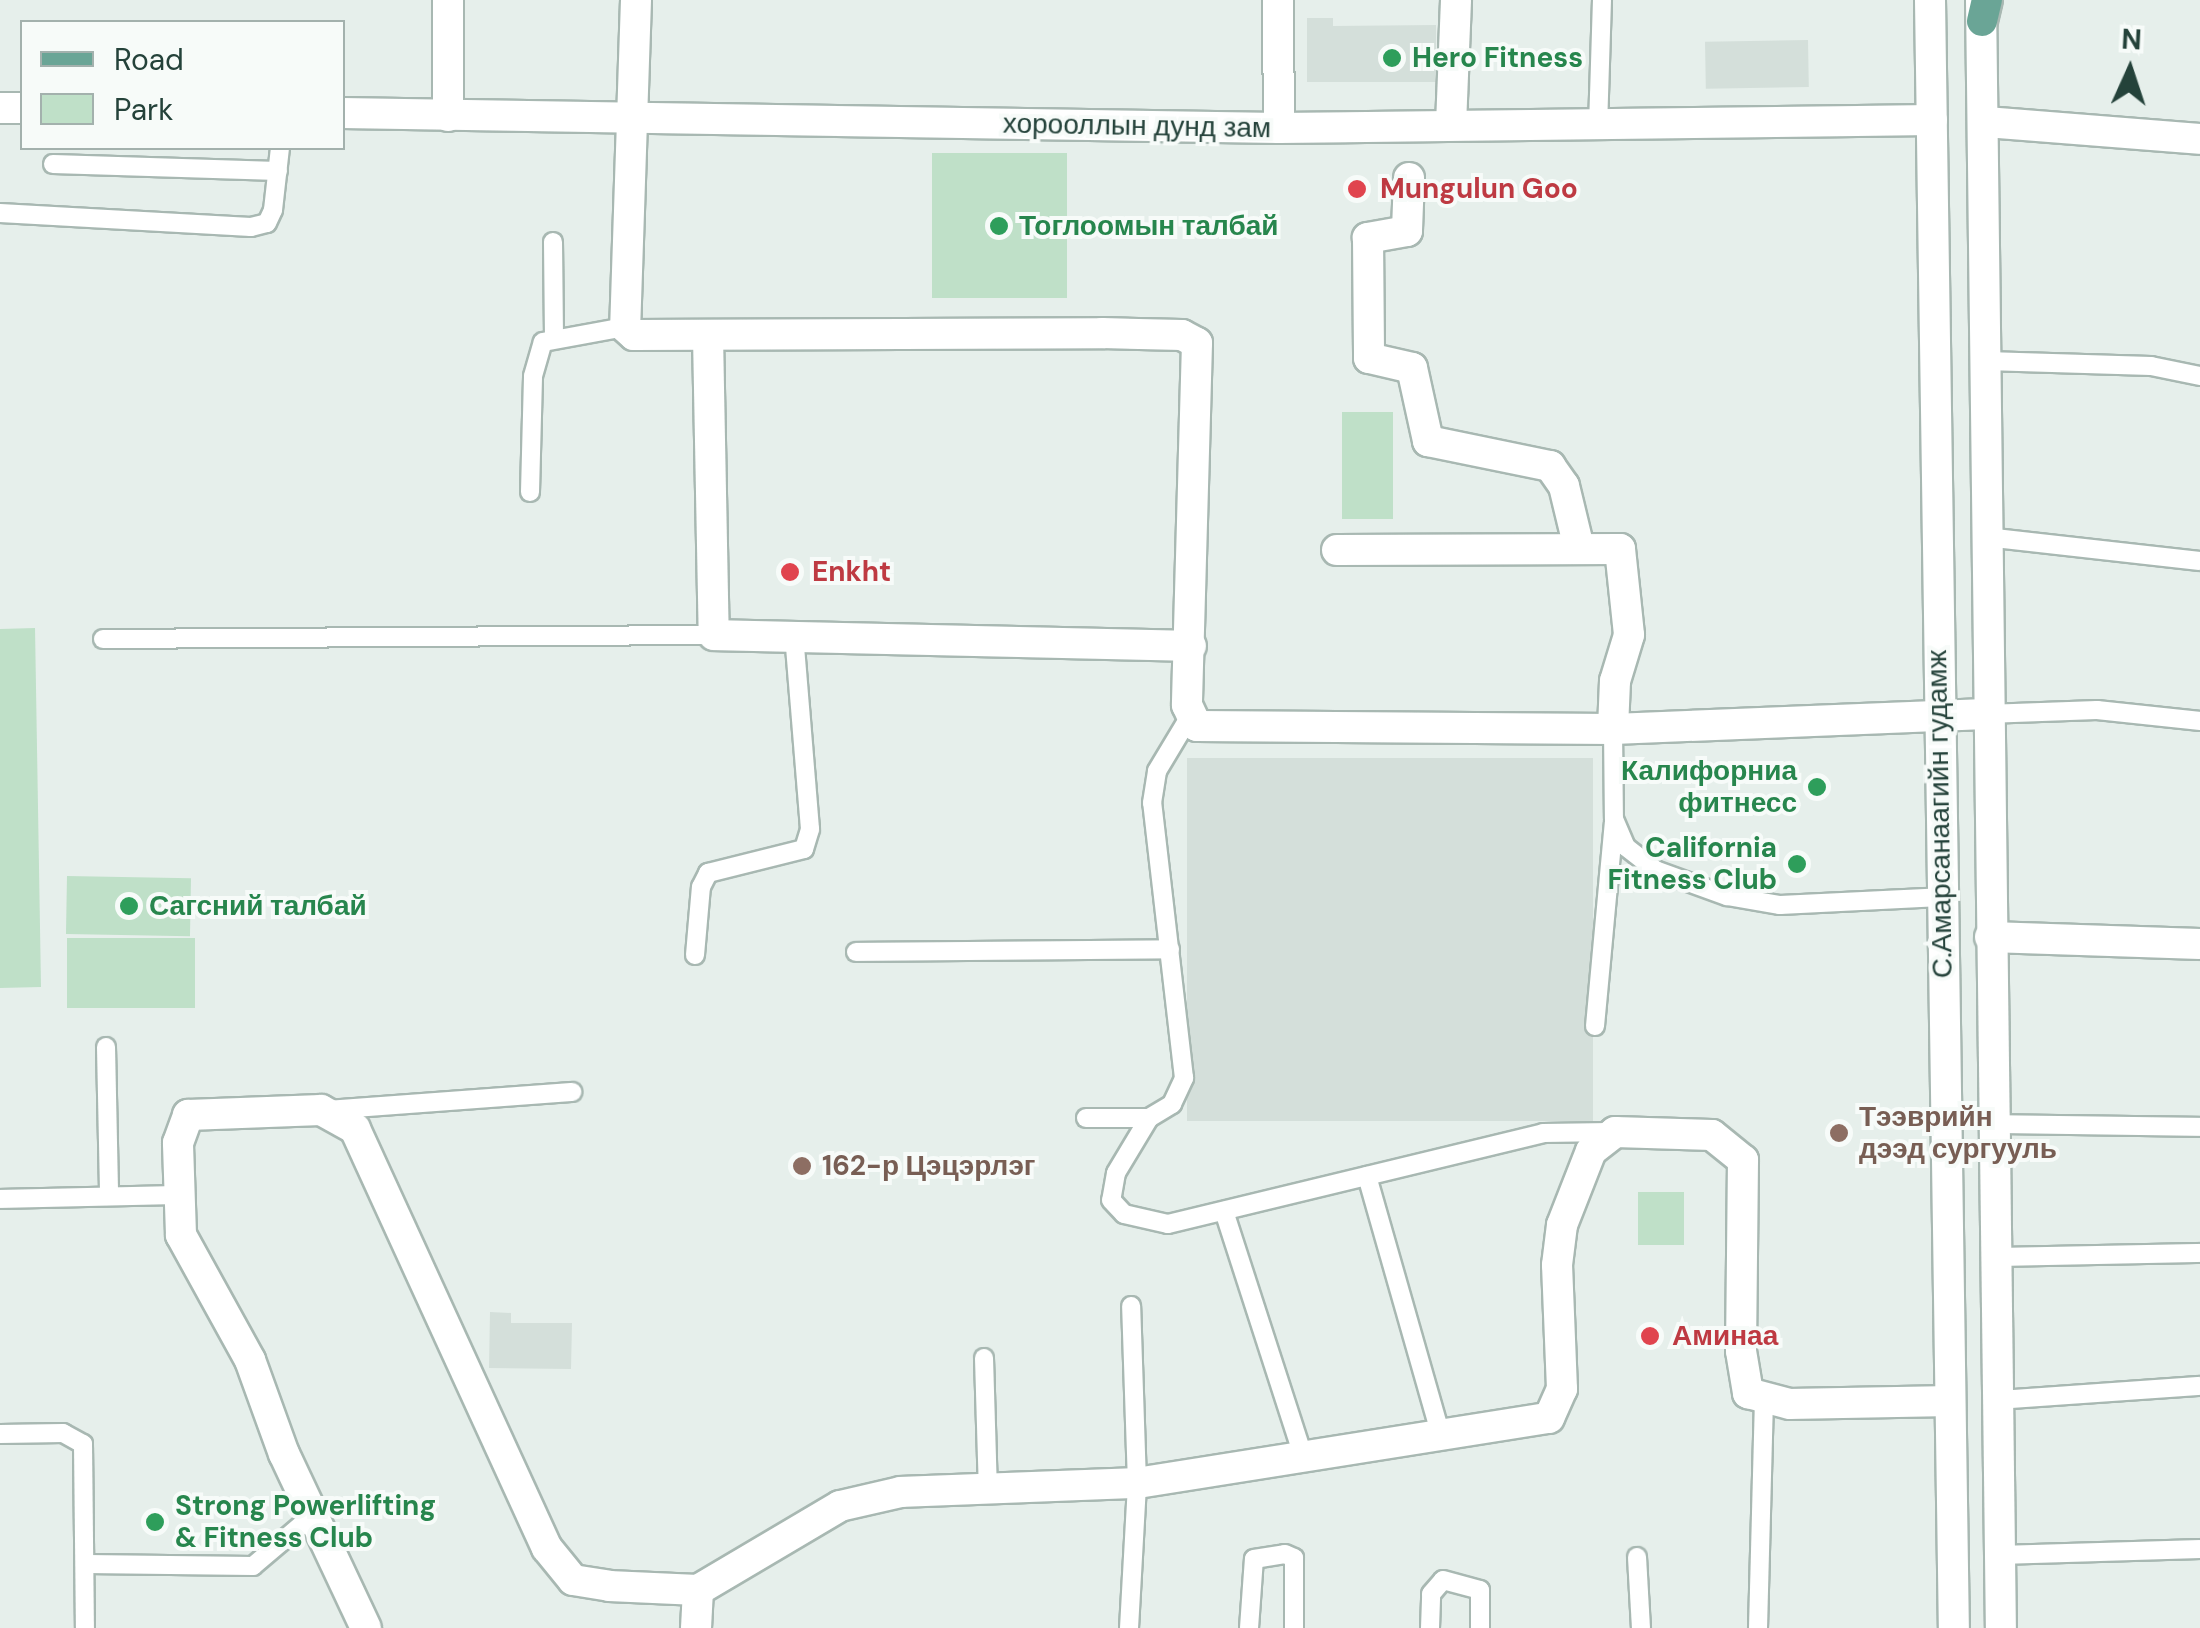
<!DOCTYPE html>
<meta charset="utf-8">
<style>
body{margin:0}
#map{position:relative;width:2200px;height:1628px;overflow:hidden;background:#e6efeb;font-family:"DM Sans",sans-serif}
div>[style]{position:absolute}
.built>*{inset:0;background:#d4dfda;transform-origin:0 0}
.green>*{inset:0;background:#bfe0c8;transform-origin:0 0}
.roads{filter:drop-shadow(2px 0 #a8b8b2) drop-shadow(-2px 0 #a8b8b2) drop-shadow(0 2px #a8b8b2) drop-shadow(0 -2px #a8b8b2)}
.service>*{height:18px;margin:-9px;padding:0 9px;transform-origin:9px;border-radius:9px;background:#fff}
.minor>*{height:30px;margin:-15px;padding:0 15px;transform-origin:15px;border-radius:15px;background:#fff}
.secondary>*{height:30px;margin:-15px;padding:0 15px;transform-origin:15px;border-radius:15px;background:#fff}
.primary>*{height:30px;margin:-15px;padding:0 15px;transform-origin:15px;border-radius:15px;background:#6aa596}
.dots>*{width:28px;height:28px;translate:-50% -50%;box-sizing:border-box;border:5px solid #f7fbf9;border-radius:50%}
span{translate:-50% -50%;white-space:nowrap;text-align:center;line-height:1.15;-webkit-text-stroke:8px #f7fbf9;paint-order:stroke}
.leisure-label{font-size:28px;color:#27864d;font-weight:700}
.left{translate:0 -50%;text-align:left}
.right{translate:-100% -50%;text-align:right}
.street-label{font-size:28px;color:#24423a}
.health-label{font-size:28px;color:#be3a42;font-weight:700}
.education-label{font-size:28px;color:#785e54;font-weight:700}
.legend{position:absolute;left:20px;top:20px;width:325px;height:130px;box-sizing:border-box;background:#f7fbf9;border:2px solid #a3b1ad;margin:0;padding:12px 18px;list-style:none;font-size:30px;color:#24423a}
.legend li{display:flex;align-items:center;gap:20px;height:50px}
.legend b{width:50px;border:2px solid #a3b1ad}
.north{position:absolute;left:2080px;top:20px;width:100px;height:100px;-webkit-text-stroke:8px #f7fbf9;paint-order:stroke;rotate:3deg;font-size:28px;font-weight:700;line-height:40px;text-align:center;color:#24423a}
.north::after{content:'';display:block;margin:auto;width:35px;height:45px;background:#24423a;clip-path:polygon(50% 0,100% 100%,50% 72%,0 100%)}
</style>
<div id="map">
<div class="built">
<i style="clip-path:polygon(1307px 18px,1333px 18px,1333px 26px,1436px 25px,1436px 82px,1307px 82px)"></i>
<i style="left:1808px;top:40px;width:47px;height:103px;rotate:89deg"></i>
<i style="left:1593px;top:758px;width:363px;height:406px;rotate:90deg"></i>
<i style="clip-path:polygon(490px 1312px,511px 1313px,511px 1323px,572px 1323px,571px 1369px,489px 1368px)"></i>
</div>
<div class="green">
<i style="left:932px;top:153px;width:135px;height:145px"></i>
<i style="left:1342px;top:412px;width:51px;height:107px"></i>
<i style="clip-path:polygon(35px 628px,41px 987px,0 988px,0 629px)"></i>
<i style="left:67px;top:876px;width:124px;height:58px;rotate:1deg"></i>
<i style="left:67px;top:938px;width:128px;height:70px"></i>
<i style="left:1638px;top:1192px;width:46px;height:53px"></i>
</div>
<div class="roads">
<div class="service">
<i style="left:1598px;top:127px;width:127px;rotate:-88.2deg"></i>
<i style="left:53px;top:164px;width:225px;rotate:1.8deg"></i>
<i style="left:0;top:213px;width:251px;rotate:3.2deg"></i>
<i style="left:251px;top:227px;width:16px;rotate:-14deg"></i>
<i style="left:267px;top:223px;width:14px;rotate:-65deg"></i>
<i style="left:273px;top:210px;width:62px;rotate:-83.6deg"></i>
<i style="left:553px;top:242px;width:94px;rotate:89.4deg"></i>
<i style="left:1986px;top:361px;width:165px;rotate:1.7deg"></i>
<i style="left:2151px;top:366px;width:50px;rotate:11.5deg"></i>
<i style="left:530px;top:492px;width:116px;rotate:-88.5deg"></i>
<i style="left:533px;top:376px;width:35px;rotate:-74deg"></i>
<i style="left:543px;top:342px;width:83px;rotate:-10.4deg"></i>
<i style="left:1986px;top:537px;width:215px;rotate:6.4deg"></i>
<i style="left:103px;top:639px;width:611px;rotate:-0.38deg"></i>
<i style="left:1986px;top:714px;width:111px;rotate:-2.1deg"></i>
<i style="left:2097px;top:710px;width:104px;rotate:6.1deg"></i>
<i style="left:1613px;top:729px;width:90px;rotate:89.4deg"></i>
<i style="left:1614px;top:819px;width:30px;rotate:67deg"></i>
<i style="left:1626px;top:847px;width:37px;rotate:38deg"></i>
<i style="left:1655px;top:870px;width:77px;rotate:19.9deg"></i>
<i style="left:1727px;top:896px;width:54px;rotate:9.6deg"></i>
<i style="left:1780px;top:905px;width:161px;rotate:-2.8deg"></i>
<i style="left:856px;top:952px;width:314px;rotate:-0.5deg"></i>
<i style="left:695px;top:955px;width:68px;rotate:-85deg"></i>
<i style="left:701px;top:887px;width:16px;rotate:-63deg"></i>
<i style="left:708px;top:873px;width:99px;rotate:-14deg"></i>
<i style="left:804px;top:849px;width:21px;rotate:-73deg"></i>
<i style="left:810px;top:829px;width:195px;rotate:-94.7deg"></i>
<i style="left:1595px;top:1026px;width:204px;rotate:-84.7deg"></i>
<i style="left:106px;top:1047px;width:149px;rotate:88.8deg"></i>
<i style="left:326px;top:1110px;width:247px;rotate:-4.2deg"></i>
<i style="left:1086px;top:1118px;width:63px"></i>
<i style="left:1149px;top:1118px;width:27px;rotate:-31deg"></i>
<i style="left:1172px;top:1104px;width:29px;rotate:-65deg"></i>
<i style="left:1184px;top:1078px;width:277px;rotate:-96.6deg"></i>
<i style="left:1152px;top:803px;width:32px;rotate:-81deg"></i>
<i style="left:1157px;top:771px;width:64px;rotate:-59deg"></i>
<i style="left:1149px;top:1118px;width:64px;rotate:121deg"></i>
<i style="left:1116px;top:1173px;width:27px;rotate:100deg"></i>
<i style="left:1111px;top:1200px;width:19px;rotate:47deg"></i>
<i style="left:1124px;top:1214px;width:45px;rotate:12.8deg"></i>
<i style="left:1168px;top:1224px;width:386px;rotate:-13.6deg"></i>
<i style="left:1543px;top:1133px;width:68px;rotate:-0.8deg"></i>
<i style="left:1992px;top:1124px;width:208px;rotate:0.8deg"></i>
<i style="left:1367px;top:1176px;width:273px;rotate:74.1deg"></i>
<i style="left:0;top:1199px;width:179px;rotate:-1.3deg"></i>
<i style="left:1224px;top:1211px;width:261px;rotate:72.1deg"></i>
<i style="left:1994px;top:1257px;width:206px;rotate:-1.1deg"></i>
<i style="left:984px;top:1358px;width:131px;rotate:88.3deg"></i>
<i style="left:1998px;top:1400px;width:202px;rotate:-4deg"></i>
<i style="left:0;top:1434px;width:63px;rotate:-0.9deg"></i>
<i style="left:63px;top:1433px;width:23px;rotate:29deg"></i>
<i style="left:83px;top:1444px;width:184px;rotate:89.4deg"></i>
<i style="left:2000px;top:1555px;width:200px;rotate:-1.7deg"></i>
<i style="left:1637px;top:1557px;width:71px;rotate:86.8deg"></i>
<i style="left:86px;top:1564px;width:167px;rotate:0.7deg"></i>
<i style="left:253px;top:1566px;width:79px;rotate:-40.4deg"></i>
<i style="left:1129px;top:1628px;width:145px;rotate:-86.8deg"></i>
<i style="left:1137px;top:1483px;width:177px;rotate:-91.9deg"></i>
<i style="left:1249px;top:1628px;width:69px;rotate:-85.9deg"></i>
<i style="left:1254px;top:1559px;width:31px;rotate:-9deg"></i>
<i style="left:1285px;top:1554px;width:10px;rotate:24deg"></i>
<i style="left:1294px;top:1558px;width:70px;rotate:90deg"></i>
<i style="left:1430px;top:1628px;width:34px;rotate:-88deg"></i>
<i style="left:1431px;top:1594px;width:18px;rotate:-49deg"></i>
<i style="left:1443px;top:1580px;width:38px;rotate:15deg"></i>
<i style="left:1480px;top:1590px;width:38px;rotate:90deg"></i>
<i style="left:1758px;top:1628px;width:226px;rotate:-88.5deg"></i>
</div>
<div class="minor">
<i style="left:636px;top:0;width:327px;rotate:91.9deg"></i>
<i style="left:625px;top:327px;width:12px;rotate:42deg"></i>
<i style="left:634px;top:335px;width:468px;rotate:-0.2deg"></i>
<i style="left:1102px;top:333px;width:80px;rotate:1.4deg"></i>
<i style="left:1182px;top:335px;width:17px;rotate:28deg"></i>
<i style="left:1197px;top:343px;width:362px;rotate:91.6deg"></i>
<i style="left:1187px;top:705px;width:23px;rotate:65deg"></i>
<i style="left:1197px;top:726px;width:416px;rotate:0.4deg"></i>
<i style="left:1613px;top:729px;width:373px;rotate:-2.3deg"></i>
<i style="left:1278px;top:0;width:128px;rotate:89.6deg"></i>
<i style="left:0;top:108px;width:22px"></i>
<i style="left:342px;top:113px;width:937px;rotate:0.92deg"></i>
<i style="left:1279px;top:128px;width:653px;rotate:-0.7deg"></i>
<i style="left:448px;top:116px;width:116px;rotate:-90deg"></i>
<i style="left:1985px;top:122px;width:216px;rotate:4.5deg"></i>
<i style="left:1451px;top:125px;width:125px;rotate:-87.7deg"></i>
<i style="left:1409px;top:178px;width:53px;rotate:92.2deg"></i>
<i style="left:1407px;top:231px;width:40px;rotate:170deg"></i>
<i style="left:1368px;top:238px;width:120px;rotate:89.5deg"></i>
<i style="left:1369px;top:358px;width:44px;rotate:13.1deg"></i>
<i style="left:1412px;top:368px;width:75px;rotate:77.6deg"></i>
<i style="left:1428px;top:441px;width:125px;rotate:11.6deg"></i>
<i style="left:1550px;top:466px;width:24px;rotate:55deg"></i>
<i style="left:1564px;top:486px;width:64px;rotate:76.4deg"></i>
<i style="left:708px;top:336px;width:299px;rotate:88.9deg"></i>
<i style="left:714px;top:635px;width:477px;rotate:1.3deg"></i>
<i style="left:1337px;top:550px;width:283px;rotate:-0.2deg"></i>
<i style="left:1620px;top:549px;width:86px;rotate:84deg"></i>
<i style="left:1629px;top:635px;width:48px;rotate:106.9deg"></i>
<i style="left:1615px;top:681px;width:48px;rotate:92.4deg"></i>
<i style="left:1990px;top:937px;width:210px;rotate:1.9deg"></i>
<i style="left:366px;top:1628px;width:192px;rotate:-115.2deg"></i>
<i style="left:284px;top:1454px;width:100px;rotate:-109.9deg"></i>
<i style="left:250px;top:1360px;width:143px;rotate:-118.9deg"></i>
<i style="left:181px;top:1235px;width:92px;rotate:-91.9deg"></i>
<i style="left:178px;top:1143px;width:30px;rotate:-70deg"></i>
<i style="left:188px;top:1115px;width:133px;rotate:-2.2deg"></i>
<i style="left:321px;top:1110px;width:39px;rotate:29deg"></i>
<i style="left:355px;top:1129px;width:461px;rotate:65.4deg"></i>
<i style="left:547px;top:1548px;width:41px;rotate:50.9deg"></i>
<i style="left:573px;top:1580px;width:36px;rotate:9deg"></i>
<i style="left:609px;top:1586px;width:89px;rotate:2.6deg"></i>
<i style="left:698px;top:1590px;width:165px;rotate:-30.6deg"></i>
<i style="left:840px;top:1506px;width:63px;rotate:-12.9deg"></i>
<i style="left:901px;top:1492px;width:236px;rotate:-2.2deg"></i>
<i style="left:1137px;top:1483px;width:417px;rotate:-9deg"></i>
<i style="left:1549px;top:1418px;width:32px;rotate:-66deg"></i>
<i style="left:1562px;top:1389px;width:124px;rotate:-92.3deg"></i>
<i style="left:1557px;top:1265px;width:40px;rotate:-82.9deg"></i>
<i style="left:1562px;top:1225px;width:79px;rotate:-68.6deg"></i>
<i style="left:1591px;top:1151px;width:31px;rotate:-38deg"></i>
<i style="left:1615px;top:1132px;width:97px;rotate:1.8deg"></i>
<i style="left:1712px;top:1135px;width:40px;rotate:39deg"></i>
<i style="left:1743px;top:1160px;width:191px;rotate:90.6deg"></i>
<i style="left:1741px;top:1351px;width:43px;rotate:80.5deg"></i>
<i style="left:1748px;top:1393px;width:43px;rotate:14.7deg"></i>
<i style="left:1790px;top:1404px;width:160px;rotate:-1.1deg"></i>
<i style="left:696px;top:1628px;width:38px;rotate:-87deg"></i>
</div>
<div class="secondary">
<i style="left:1930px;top:0;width:1628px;rotate:89.16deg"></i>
<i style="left:1981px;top:0;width:1628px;rotate:89.3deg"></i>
</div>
<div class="primary">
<i style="left:1982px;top:21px;width:22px;rotate:-77deg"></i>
</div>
</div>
<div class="dots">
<i style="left:1392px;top:58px;background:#2e9e5b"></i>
<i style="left:1357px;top:189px;background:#e0444e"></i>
<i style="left:999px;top:226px;background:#2e9e5b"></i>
<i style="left:790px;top:572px;background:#e0444e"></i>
<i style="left:1817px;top:787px;background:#2e9e5b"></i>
<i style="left:1797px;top:864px;background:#2e9e5b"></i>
<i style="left:129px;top:906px;background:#2e9e5b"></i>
<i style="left:1839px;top:1133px;background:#8d6e63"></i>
<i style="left:802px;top:1166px;background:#8d6e63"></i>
<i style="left:1650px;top:1336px;background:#e0444e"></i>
<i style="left:155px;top:1522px;background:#2e9e5b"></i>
</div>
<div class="leisure-label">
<span class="left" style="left:1412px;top:58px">Hero Fitness</span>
<span class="left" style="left:1019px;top:226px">Тоглоомын талбай</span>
<span class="right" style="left:1797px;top:787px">Калифорниа<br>фитнесс</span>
<span class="right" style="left:1777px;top:864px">California<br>Fitness Club</span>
<span class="left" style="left:149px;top:906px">Сагсний талбай</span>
<span class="left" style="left:175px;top:1522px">Strong Powerlifting<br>&amp; Fitness Club</span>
</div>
<div class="street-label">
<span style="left:1137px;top:126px;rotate:1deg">хорооллын дунд зам</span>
<span style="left:1940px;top:814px;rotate:-91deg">С.Амарсанаагийн гудамж</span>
</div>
<div class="health-label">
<span class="left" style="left:1380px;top:189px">Mungulun Goo</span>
<span class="left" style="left:812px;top:572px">Enkht</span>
<span class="left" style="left:1672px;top:1336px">Аминаа</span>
</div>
<div class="education-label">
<span class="left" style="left:1859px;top:1133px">Тээврийн<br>дээд сургууль</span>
<span class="left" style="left:822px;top:1166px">162-р Цэцэрлэг</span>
</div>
<ul class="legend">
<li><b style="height:12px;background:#6aa596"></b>Road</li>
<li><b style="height:28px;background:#bfe0c8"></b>Park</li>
</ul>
<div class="north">N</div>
</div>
